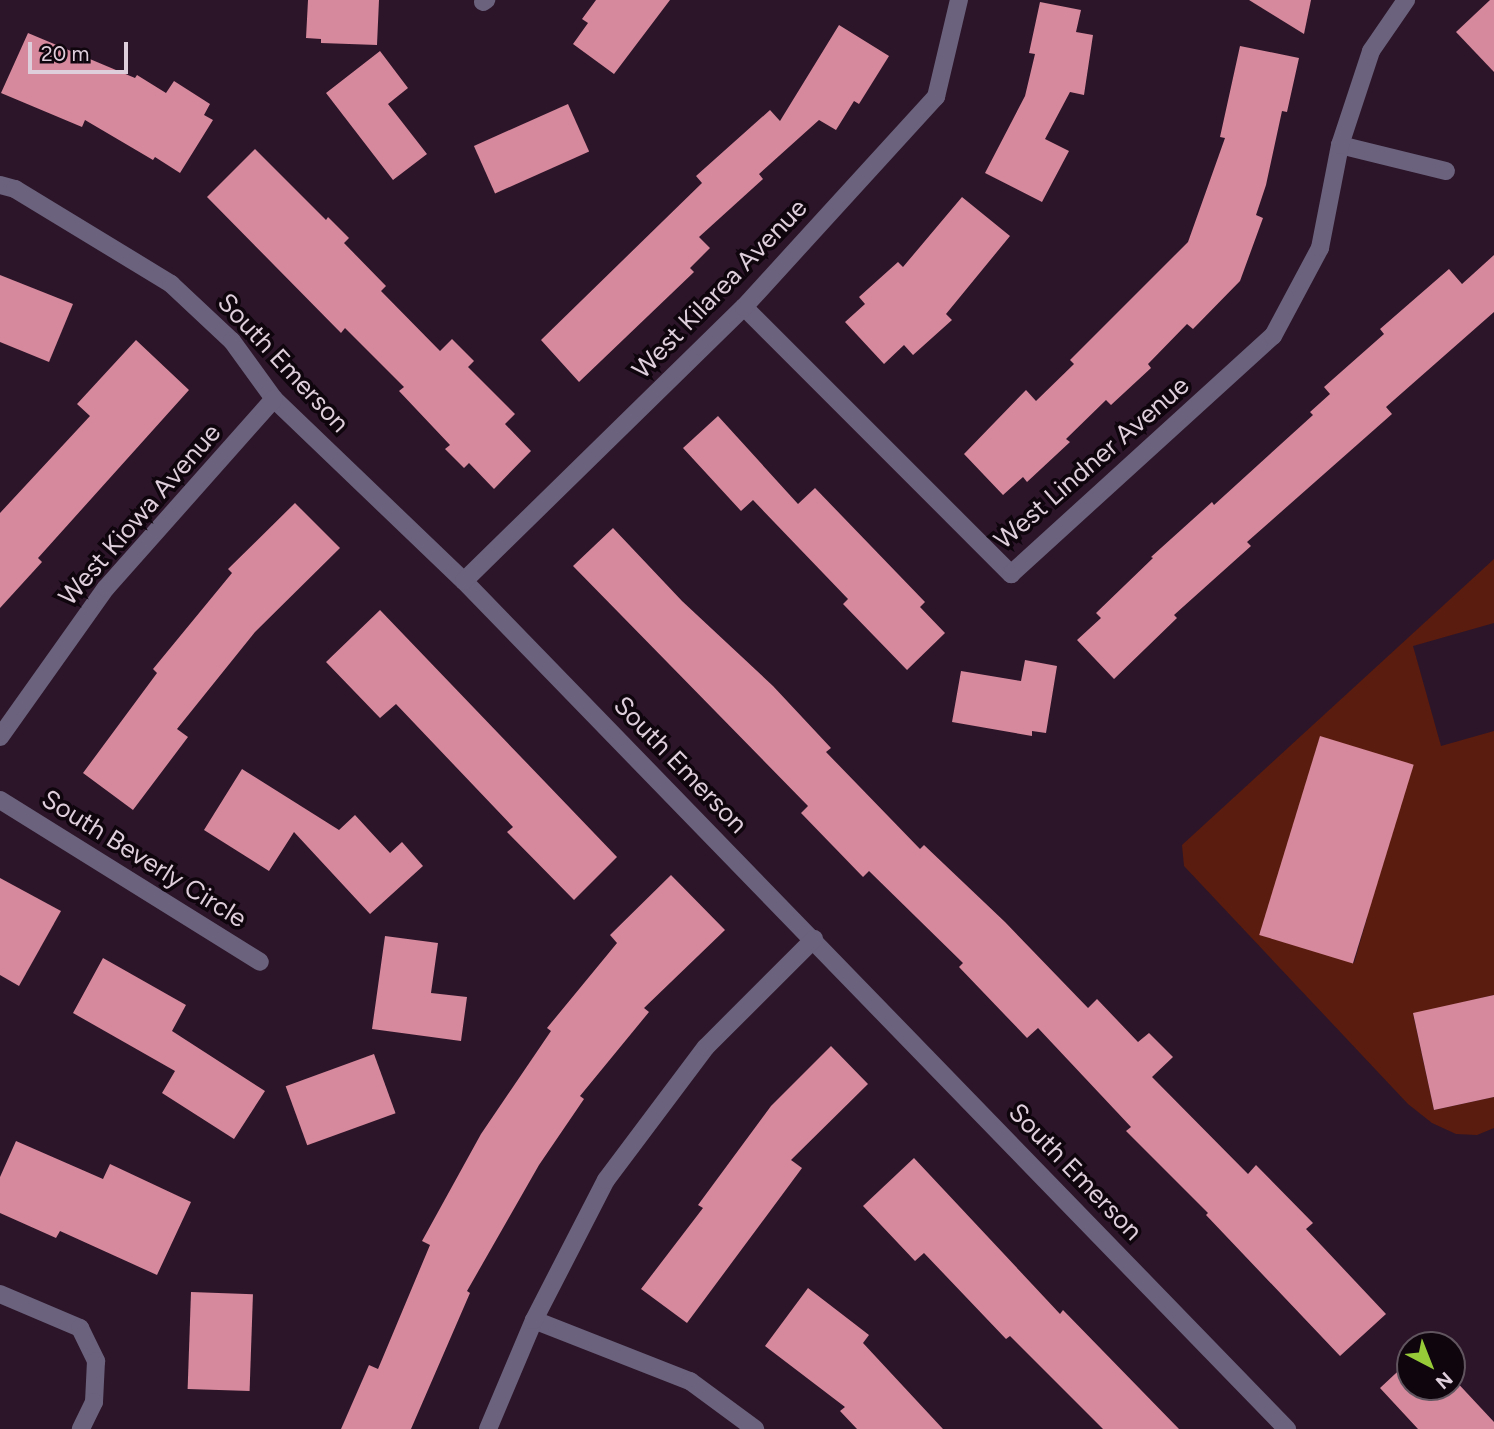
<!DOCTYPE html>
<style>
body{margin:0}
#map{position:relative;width:1494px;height:1429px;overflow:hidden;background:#2c1529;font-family:Figtree,sans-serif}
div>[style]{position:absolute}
.green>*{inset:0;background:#5a1c0e}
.building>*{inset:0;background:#d6889c;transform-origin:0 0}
.minor>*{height:18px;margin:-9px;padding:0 9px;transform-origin:9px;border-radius:9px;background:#6b627d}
span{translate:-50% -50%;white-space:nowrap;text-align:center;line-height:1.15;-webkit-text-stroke:7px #0e050d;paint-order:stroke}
.street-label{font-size:26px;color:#decdda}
.north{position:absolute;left:1396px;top:1331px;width:70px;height:70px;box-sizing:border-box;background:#0e050d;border:2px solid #61555f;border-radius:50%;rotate:138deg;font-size:19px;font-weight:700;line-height:28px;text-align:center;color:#decdda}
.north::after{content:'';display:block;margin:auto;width:24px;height:32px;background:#97cc38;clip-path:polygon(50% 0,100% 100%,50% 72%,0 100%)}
.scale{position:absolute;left:28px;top:42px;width:100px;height:32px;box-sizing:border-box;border:4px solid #decdda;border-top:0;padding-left:9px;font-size:21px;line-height:24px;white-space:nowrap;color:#decdda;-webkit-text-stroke:5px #0e050d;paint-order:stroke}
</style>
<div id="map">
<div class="green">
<i style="clip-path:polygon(evenodd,1494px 559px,1494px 623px,1413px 646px,1441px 746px,1494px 731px,1494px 995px,1413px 1014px,1434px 1110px,1494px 1097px,1494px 1128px,1477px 1135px,1456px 1134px,1432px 1123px,1408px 1104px,1184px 866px,1182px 845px,1494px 559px,1320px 737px,1367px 918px,1354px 963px,1261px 935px,1320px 737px)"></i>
</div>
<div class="building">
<i style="clip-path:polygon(308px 0,379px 0,377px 45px,321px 43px,321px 39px,306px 38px)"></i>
<i style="clip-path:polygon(596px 0,670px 0,614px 74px,573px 44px,588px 23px,582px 19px)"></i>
<i style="clip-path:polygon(1249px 0,1311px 0,1304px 34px)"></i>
<i style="clip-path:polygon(1490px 0,1494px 0,1494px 72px,1456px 32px)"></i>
<i style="clip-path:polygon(1040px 2px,1081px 10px,1076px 32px,1093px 35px,1084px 95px,1070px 92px,1045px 139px,1069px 151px,1042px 202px,985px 173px,1025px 96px,1035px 54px,1029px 53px)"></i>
<i style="clip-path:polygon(839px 25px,889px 56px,859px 104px,854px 101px,836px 130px,819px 120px,759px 174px,763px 179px,699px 237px,710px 248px,690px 268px,694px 272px,579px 382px,541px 340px,702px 183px,696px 176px,770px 110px,780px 121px)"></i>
<i style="clip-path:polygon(28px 33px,135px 78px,137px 75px,166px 93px,174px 81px,210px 104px,204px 115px,213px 120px,180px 173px,155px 157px,153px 160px,85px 120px,82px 127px,1px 93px)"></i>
<i style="clip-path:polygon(1240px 46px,1299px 58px,1287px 112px,1282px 111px,1266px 185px,1256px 215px,1263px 218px,1240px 281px,1193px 329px,1187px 324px,1148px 364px,1151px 368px,1111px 405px,1106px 400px,1066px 439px,1070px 442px,1027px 482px,1023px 477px,1003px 495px,964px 454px,1026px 390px,1036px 401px,1074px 364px,1070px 360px,1188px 242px,1225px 138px,1220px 137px)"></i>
<i style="clip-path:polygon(380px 51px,408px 88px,388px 104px,427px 154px,393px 180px,326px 93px)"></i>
<i style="left:568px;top:104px;width:52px;height:103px;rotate:66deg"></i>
<i style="clip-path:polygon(255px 149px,326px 220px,328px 217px,349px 238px,344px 243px,386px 286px,381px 291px,440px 351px,452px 339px,474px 361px,468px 367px,515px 414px,505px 424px,531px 451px,494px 489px,469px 463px,464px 468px,445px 449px,450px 445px,399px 391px,404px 387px,345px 328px,341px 333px,207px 197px)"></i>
<i style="clip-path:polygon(962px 197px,1010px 236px,946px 314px,952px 320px,913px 355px,904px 345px,884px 364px,845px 322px,865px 304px,859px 297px,898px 262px,903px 267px)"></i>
<i style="clip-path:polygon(1494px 255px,1494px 312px,1386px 407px,1392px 414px,1247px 542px,1251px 546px,1174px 615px,1177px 618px,1114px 679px,1077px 640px,1101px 618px,1096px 613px,1153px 558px,1151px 557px,1212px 502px,1214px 505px,1313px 415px,1310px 412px,1330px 394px,1324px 387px,1384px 334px,1380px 329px,1449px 269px,1462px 284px)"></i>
<i style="clip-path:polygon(0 275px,73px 304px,49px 362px,0 342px)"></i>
<i style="clip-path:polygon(136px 340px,189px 390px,38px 558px,42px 562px,0 608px,0 513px,90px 416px,77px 404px)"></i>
<i style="clip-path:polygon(718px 416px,798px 504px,815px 488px,925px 602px,920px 607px,945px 633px,907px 670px,843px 604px,848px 599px,753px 500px,741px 511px,683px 448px)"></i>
<i style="clip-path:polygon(295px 503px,340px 548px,255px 632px,177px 729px,188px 737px,133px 810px,83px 773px,157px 673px,153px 669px,232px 573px,228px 569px)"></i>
<i style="clip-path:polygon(613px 528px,682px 601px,773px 686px,831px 748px,826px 752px,920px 849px,924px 845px,1005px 922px,1088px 1008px,1097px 999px,1138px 1042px,1149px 1033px,1173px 1057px,1152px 1077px,1248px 1174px,1256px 1165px,1313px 1223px,1306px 1229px,1386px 1314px,1340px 1356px,1206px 1215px,1208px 1213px,1126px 1131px,1131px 1127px,1038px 1028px,1027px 1038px,959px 967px,963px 963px,869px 871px,863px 877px,801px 813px,808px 806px,573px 566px)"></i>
<i style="clip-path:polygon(380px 610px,617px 857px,574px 900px,507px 832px,513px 827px,396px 704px,380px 718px,326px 662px)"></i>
<i style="clip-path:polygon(1025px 660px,1057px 666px,1046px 733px,1032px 731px,1032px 736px,952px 722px,961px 671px,1021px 681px)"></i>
<i style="left:1320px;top:736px;width:98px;height:208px;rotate:17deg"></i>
<i style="clip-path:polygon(242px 769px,339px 830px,355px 815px,390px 853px,402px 842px,423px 866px,370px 914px,294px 832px,269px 871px,204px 830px)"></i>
<i style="clip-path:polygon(671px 875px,725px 930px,644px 1008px,649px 1012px,580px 1096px,584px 1099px,539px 1165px,467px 1291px,470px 1293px,411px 1429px,341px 1429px,369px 1365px,378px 1369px,430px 1245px,422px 1241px,481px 1134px,551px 1031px,547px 1028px,617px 943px,610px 935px)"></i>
<i style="clip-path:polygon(0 878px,61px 911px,19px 986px,0 975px)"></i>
<i style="clip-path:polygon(385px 936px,438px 943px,431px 993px,467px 997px,461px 1041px,372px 1029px)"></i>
<i style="clip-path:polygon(103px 958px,186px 1005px,172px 1031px,265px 1091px,234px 1139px,162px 1093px,175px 1071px,73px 1013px)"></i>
<i style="clip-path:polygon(1494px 995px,1494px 1097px,1434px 1110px,1413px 1013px)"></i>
<i style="clip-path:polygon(831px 1046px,868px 1084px,791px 1160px,802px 1168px,687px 1323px,641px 1289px,703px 1208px,698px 1205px,771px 1106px)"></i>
<i style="left:374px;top:1054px;width:63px;height:94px;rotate:70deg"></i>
<i style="clip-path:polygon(16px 1141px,103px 1179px,110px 1164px,191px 1202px,157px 1275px,60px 1231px,56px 1238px,0 1213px,0 1177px)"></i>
<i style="clip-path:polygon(914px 1158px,1060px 1314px,1063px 1310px,1179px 1429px,1103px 1429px,1010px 1336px,1006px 1339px,924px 1253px,915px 1261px,863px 1206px)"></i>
<i style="clip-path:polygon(808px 1288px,869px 1335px,863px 1343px,943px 1429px,857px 1429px,840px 1411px,845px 1407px,765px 1346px)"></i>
<i style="left:191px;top:1292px;width:62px;height:97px;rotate:2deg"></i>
<i style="clip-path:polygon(1410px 1360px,1410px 1387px,1452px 1387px,1452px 1377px,1494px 1422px,1494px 1429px,1418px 1429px,1380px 1388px)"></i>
</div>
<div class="minor">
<i style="left:483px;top:2px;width:4px;rotate:-34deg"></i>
<i style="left:1340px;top:145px;width:109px;rotate:13.8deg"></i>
<i style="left:0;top:185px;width:16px;rotate:15deg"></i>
<i style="left:15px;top:189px;width:183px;rotate:31.3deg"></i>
<i style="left:171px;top:284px;width:83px;rotate:43.1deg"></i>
<i style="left:232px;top:341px;width:72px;rotate:54.1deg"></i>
<i style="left:274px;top:399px;width:263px;rotate:43.8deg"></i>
<i style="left:464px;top:581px;width:1182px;rotate:45.86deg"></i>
<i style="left:744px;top:307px;width:378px;rotate:45deg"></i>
<i style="left:1011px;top:574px;width:354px;rotate:-42.3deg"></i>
<i style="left:1273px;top:336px;width:100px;rotate:-61.9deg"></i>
<i style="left:1320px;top:248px;width:105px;rotate:-79deg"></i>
<i style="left:1340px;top:145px;width:99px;rotate:-71.7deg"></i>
<i style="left:1371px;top:51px;width:62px;rotate:-55.5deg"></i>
<i style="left:464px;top:581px;width:392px;rotate:-44.4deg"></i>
<i style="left:744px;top:307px;width:285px;rotate:-47.6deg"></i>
<i style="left:936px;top:97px;width:100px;rotate:-76.7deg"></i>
<i style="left:0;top:737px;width:183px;rotate:-54.6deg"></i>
<i style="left:106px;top:588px;width:253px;rotate:-48.4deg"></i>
<i style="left:0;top:800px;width:306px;rotate:31.9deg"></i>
<i style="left:0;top:1294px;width:87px;rotate:23deg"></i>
<i style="left:80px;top:1328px;width:37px;rotate:64deg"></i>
<i style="left:96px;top:1361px;width:41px;rotate:92.8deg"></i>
<i style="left:94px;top:1402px;width:30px;rotate:116deg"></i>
<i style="left:534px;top:1320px;width:168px;rotate:21.4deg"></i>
<i style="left:690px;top:1381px;width:81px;rotate:36.4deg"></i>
<i style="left:488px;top:1429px;width:118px;rotate:-67.1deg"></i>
<i style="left:534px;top:1320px;width:157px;rotate:-62.8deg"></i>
<i style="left:606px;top:1180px;width:166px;rotate:-53.1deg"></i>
<i style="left:706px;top:1047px;width:153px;rotate:-45deg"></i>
</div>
<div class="street-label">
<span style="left:720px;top:289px;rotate:-46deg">West Kilarea Avenue</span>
<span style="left:283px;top:363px;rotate:47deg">South Emerson</span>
<span style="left:1092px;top:463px;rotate:-41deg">West Lindner Avenue</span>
<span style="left:140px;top:515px;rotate:-49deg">West Kiowa Avenue</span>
<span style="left:680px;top:765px;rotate:46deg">South Emerson</span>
<span style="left:144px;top:859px;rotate:32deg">South Beverly Circle</span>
<span style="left:1075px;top:1172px;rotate:46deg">South Emerson</span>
</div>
<div class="north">N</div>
<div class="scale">20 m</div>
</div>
